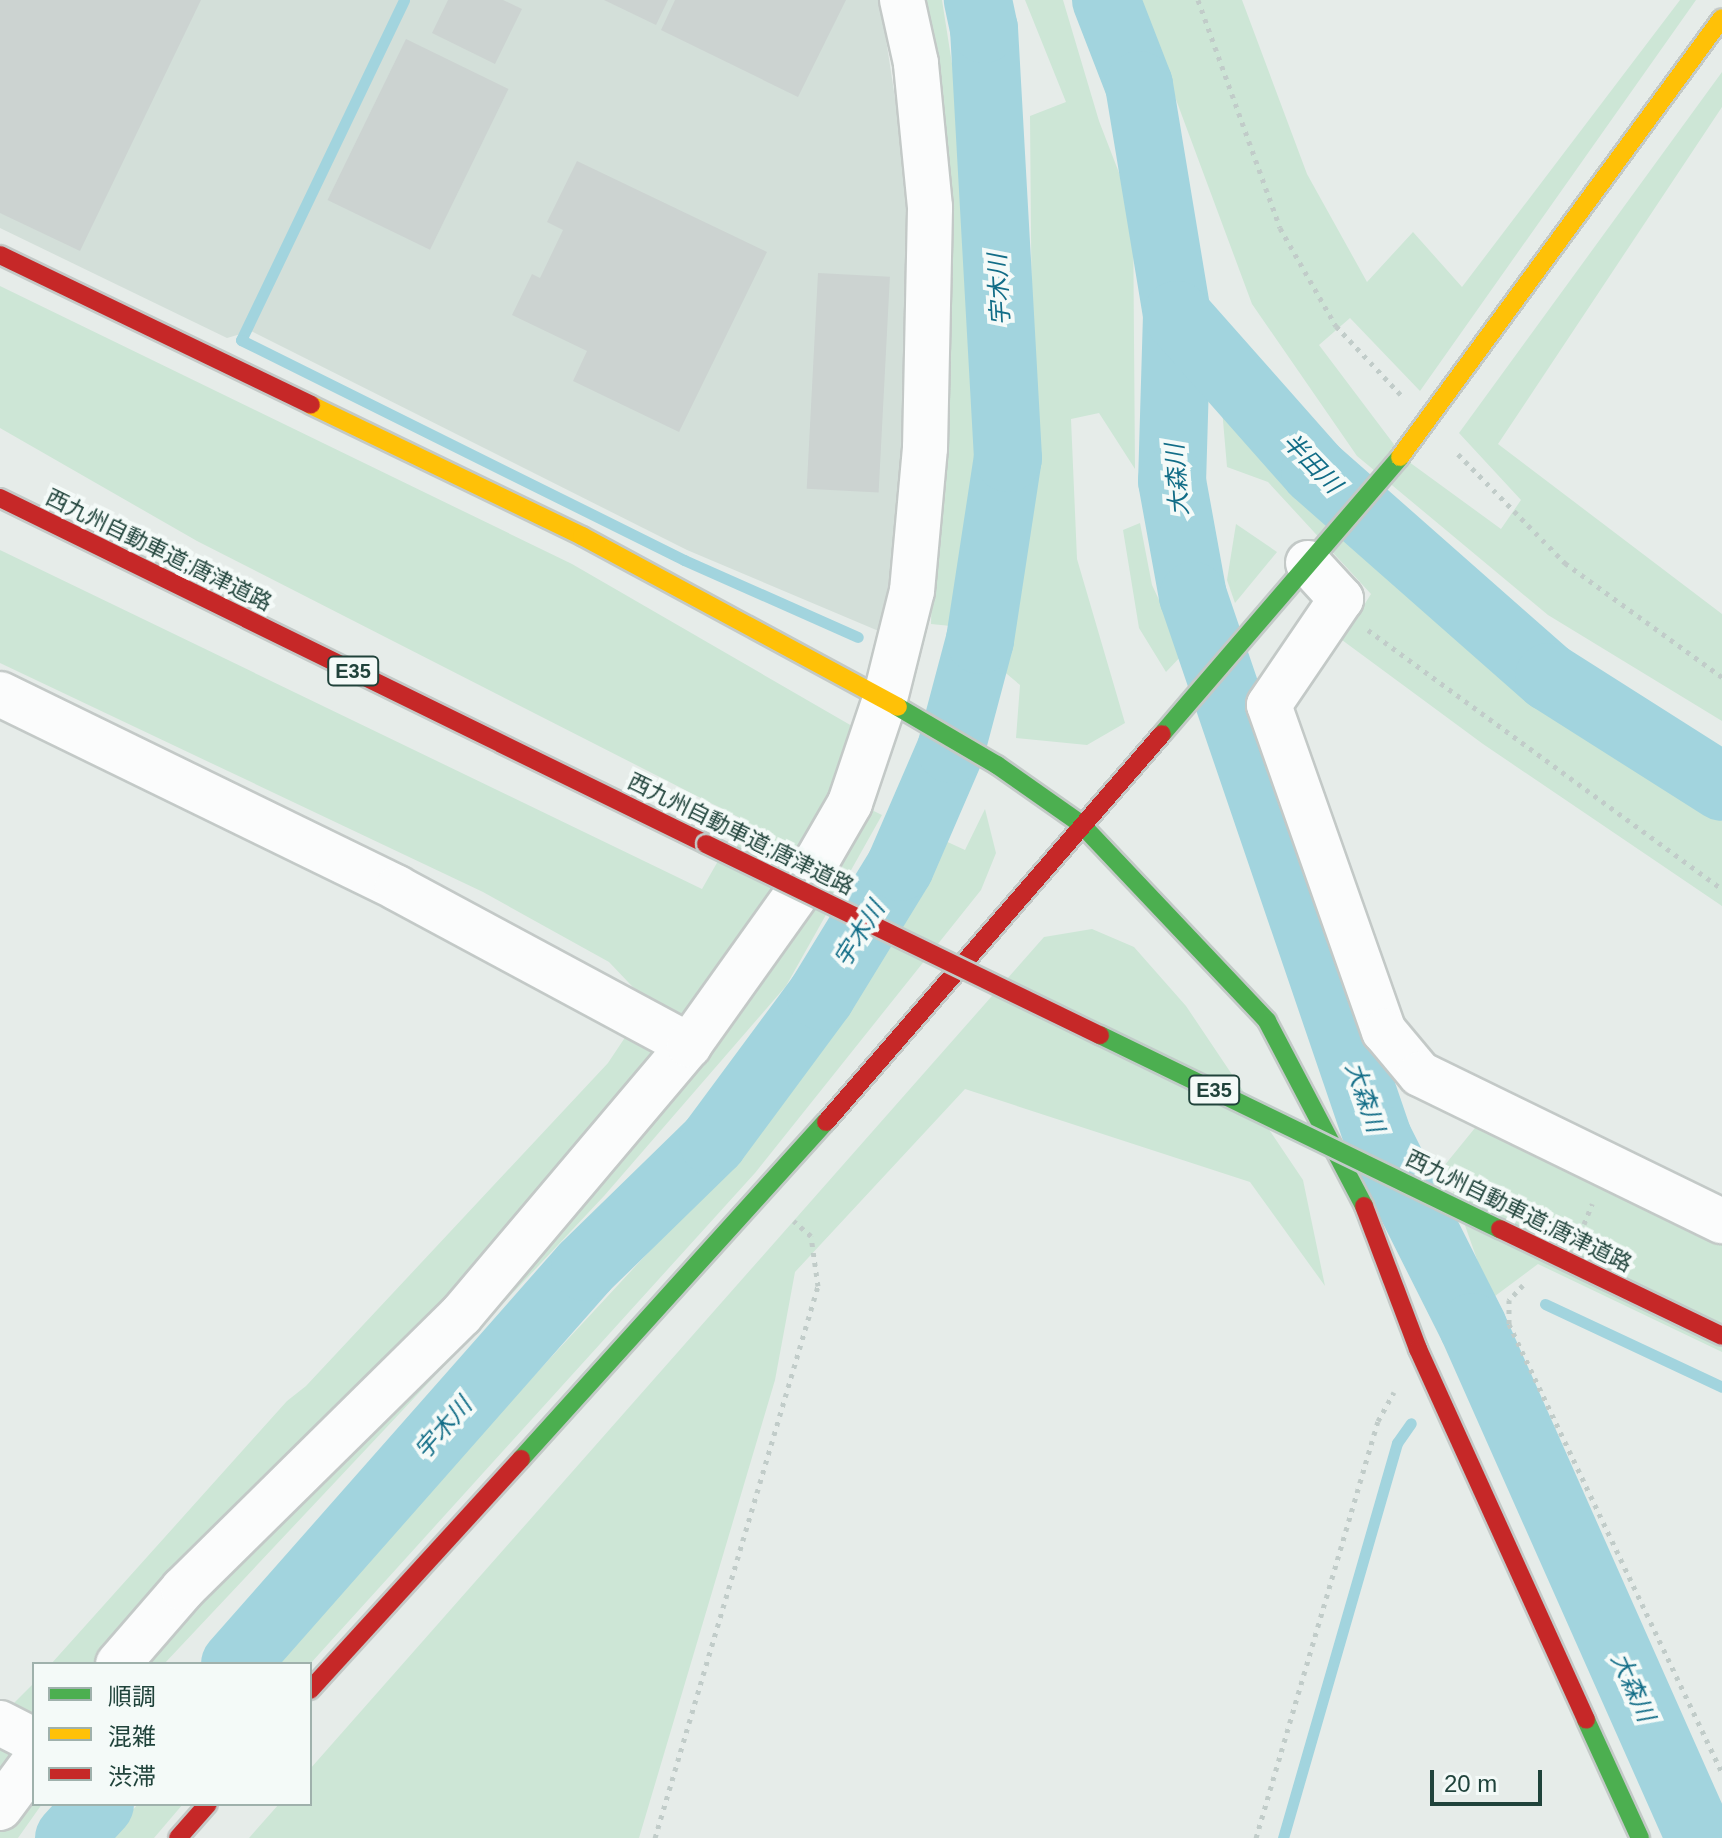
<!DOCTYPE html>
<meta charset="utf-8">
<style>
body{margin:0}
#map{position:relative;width:1722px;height:1838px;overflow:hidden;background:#e6ece9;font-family:Helvetica,"Noto Sans JP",sans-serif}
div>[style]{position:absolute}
.built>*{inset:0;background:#d3dfd9}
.green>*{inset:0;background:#cde6d6}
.stream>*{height:11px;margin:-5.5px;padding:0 5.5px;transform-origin:5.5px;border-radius:5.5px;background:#a2d4de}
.river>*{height:68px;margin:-34px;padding:0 34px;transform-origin:34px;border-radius:34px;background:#a2d4de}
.building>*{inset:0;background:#ccd3d1;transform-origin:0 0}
.path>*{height:5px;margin-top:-2.5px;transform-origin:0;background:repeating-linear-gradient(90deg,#c1ccc9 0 4px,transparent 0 10px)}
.roads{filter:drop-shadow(2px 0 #c3c9c7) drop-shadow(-2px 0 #c3c9c7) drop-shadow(0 2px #c3c9c7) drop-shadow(0 -2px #c3c9c7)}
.street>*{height:44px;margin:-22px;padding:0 22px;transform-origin:22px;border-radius:22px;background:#fbfcfc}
.fast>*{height:18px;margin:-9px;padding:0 9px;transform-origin:9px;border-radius:9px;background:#4caf50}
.slow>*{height:18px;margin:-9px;padding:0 9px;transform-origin:9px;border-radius:9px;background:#ffc107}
.jam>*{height:18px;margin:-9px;padding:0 9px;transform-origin:9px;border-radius:9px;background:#c62828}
.bridges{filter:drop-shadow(2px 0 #c1cbc8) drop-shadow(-2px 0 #c1cbc8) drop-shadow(0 2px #c1cbc8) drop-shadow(0 -2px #c1cbc8)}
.fast-bridge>*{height:18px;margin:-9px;padding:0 9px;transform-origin:9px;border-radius:9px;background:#4caf50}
.jam-bridge>*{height:18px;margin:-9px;padding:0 9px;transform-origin:9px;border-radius:9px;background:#c62828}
span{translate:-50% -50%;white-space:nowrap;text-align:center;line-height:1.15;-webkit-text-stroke:8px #f4faf8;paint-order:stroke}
.shield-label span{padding:2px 6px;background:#f4faf8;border:2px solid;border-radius:6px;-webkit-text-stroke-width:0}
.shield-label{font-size:20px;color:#20433b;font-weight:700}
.street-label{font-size:22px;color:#20433b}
.water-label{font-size:24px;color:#126d87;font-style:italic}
.legend{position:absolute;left:32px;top:1662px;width:280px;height:144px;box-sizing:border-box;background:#f4faf8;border:2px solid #9fb1ac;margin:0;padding:10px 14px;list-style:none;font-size:24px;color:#20433b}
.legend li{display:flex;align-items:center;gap:16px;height:40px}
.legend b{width:40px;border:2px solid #9fb1ac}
.scale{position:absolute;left:1430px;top:1770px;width:112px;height:36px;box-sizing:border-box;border:4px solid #20433b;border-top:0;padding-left:10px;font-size:24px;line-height:28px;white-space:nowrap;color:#20433b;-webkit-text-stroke:6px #f4faf8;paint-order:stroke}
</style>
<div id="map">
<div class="built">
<i style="clip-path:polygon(0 0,880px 0,908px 183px,909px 449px,881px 632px,687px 550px,251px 331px,227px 338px,0 228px)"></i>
</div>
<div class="green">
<i style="clip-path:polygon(915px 0,942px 0,976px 217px,974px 473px,951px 626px,931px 624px,936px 432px)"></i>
<i style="clip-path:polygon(1025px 0,1063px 0,1099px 121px,1133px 209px,1135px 469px,1099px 413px,1071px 419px,1077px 559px,1125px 723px,1087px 745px,1016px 738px,1020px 685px,1001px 669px,1033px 463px,1030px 116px,1066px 102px)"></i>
<i style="clip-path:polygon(1139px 0,1242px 0,1307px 174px,1367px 282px,1413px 232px,1462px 287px,1680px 0,1696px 0,1420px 391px,1350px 318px,1319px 345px,1405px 459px,1501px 529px,1521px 500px,1459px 433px,1722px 72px,1722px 107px,1498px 444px,1722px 614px,1722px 721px,1548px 615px,1357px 456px,1252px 304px)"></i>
<i style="clip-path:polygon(0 286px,572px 564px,852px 726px,839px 794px,882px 815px,786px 986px,604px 1196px,164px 1664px,51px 1664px,287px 1401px,306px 1386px,608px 1063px,648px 1003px,609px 962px,483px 892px,0 663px,0 550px,702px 889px,742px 819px,197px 541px,0 428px)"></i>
<i style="clip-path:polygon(1243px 405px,1284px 477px,1429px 616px,1722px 821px,1722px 906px,1483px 744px,1342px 640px,1371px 594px,1268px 482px,1227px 467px,1222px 409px)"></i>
<i style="clip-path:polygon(1140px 523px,1152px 585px,1184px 653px,1166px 672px,1139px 628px,1123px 530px)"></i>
<i style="clip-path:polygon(1236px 524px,1277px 552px,1235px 603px,1227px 580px)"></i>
<i style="clip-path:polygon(985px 809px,996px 853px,981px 890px,755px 1173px,310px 1664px,267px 1664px,682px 1216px,849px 1011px,941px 839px,965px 850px)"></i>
<i style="clip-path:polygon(1092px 929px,1134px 947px,1186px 1006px,1303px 1180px,1325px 1286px,1250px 1182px,965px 1089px,795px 1272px,775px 1380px,639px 1838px,249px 1838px,279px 1804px,310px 1804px,310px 1769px,1044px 937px)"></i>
<i style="clip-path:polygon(1479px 1123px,1722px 1242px,1722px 1352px,1538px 1264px,1491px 1299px,1444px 1166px)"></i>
<i style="clip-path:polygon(34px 1683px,34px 1804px,42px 1804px,18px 1838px,0 1838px,0 1717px)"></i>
<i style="clip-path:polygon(138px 1804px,183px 1804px,154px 1838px,108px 1838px)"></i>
</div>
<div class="stream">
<i style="left:404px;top:0;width:377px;rotate:115.6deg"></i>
<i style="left:241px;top:340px;width:495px;rotate:26.4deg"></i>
<i style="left:684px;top:560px;width:190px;rotate:23.9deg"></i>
<i style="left:1545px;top:1304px;width:195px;rotate:25.1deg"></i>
<i style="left:1283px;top:1838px;width:411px;rotate:-73.9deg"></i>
<i style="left:1397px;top:1443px;width:24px;rotate:-55deg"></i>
</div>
<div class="river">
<i style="left:1106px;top:0;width:91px;rotate:68.8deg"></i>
<i style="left:1139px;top:85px;width:233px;rotate:80.6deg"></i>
<i style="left:1177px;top:315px;width:166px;rotate:91.7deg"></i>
<i style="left:1172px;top:481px;width:117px;rotate:79.7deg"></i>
<i style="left:1193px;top:596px;width:573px;rotate:71.15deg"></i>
<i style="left:1378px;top:1138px;width:212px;rotate:63.3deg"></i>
<i style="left:1473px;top:1327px;width:559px;rotate:66.05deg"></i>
<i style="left:1177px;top:315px;width:208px;rotate:48.5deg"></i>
<i style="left:1315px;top:471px;width:312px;rotate:41.4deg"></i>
<i style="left:1549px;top:677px;width:205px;rotate:32.4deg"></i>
<i style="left:235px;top:1664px;width:529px;rotate:-48.6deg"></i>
<i style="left:585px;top:1267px;width:179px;rotate:-44.3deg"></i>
<i style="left:713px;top:1142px;width:182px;rotate:-53.5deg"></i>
<i style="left:821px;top:996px;width:151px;rotate:-58.5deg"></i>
<i style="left:900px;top:867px;width:129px;rotate:-66.6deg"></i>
<i style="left:951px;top:749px;width:113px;rotate:-75.1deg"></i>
<i style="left:980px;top:640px;width:184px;rotate:-81.3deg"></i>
<i style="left:1008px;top:458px;width:430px;rotate:-93.2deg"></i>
<i style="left:984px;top:29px;width:30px;rotate:-102deg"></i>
<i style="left:69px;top:1838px;width:46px;rotate:-47.6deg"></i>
</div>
<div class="building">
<i style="clip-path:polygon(0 0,201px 0,80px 251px,0 213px)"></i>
<i style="clip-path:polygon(448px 0,503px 0,522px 9px,495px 64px,432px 33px)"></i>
<i style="clip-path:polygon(604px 0,668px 0,656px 25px)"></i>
<i style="clip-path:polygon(675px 0,846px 0,798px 97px,661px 30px)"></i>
<i style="left:406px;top:39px;width:114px;height:179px;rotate:26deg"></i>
<i style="clip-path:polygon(577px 161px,767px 252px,679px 432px,573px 381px,587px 351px,512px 315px,532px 274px,540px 278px,563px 230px,547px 222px)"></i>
<i style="left:818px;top:273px;width:72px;height:216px;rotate:3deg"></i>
</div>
<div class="path">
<i style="left:1198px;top:0;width:242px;rotate:70.2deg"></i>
<i style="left:1280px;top:228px;width:113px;rotate:60.3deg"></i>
<i style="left:1336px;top:326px;width:95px;rotate:46.7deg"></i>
<i style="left:1458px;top:454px;width:153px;rotate:45.5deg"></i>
<i style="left:1565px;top:563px;width:194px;rotate:36deg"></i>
<i style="left:1368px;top:630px;width:439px;rotate:36.2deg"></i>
<i style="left:1584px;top:1224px;width:22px;rotate:-68deg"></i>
<i style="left:1523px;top:1285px;width:21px;rotate:133deg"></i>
<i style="left:1509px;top:1300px;width:24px;rotate:90deg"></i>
<i style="left:1509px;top:1324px;width:496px;rotate:64.6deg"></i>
<i style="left:655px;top:1838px;width:576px;rotate:-73.55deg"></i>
<i style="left:818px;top:1286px;width:50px;rotate:-98deg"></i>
<i style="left:811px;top:1236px;width:23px;rotate:-139deg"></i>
<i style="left:1256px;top:1838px;width:434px;rotate:-73.7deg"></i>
<i style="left:1378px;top:1421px;width:33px;rotate:-61deg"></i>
</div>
<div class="roads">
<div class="street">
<i style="left:1308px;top:563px;width:49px;rotate:47.5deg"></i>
<i style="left:1341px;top:599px;width:128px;rotate:124.2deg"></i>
<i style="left:1269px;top:705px;width:346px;rotate:70.6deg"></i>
<i style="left:1384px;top:1031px;width:56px;rotate:50.1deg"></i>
<i style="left:1420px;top:1074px;width:336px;rotate:26deg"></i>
<i style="left:0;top:694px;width:442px;rotate:26deg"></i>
<i style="left:397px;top:888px;width:332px;rotate:28.3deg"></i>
<i style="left:118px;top:1664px;width:99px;rotate:-49.1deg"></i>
<i style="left:183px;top:1589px;width:390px;rotate:-44.6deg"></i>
<i style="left:461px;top:1315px;width:353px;rotate:-49.8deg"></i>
<i style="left:689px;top:1045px;width:193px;rotate:-54.5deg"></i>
<i style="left:801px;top:888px;width:98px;rotate:-60deg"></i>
<i style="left:850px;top:803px;width:110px;rotate:-71.4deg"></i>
<i style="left:885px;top:699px;width:111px;rotate:-76deg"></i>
<i style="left:912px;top:591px;width:144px;rotate:-84.8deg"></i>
<i style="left:925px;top:448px;width:241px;rotate:-88.8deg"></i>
<i style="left:930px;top:207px;width:145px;rotate:-95.6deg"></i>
<i style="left:916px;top:63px;width:65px;rotate:-102.5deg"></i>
<i style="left:0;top:1723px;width:38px;rotate:27deg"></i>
<i style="left:0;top:1808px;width:57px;rotate:-53.5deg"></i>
</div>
<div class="fast">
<i style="left:898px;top:707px;width:115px;rotate:30.4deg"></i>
<i style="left:997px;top:765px;width:103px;rotate:35.1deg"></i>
<i style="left:1081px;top:824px;width:271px;rotate:46.6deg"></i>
<i style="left:1267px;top:1021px;width:209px;rotate:62.3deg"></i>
<i style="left:1162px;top:734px;width:365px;rotate:-49.3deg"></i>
<i style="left:521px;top:1459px;width:455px;rotate:-47.9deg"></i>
<i style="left:1586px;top:1720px;width:130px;rotate:65.4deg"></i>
</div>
<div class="slow">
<i style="left:311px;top:405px;width:301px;rotate:25.8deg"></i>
<i style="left:582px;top:536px;width:359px;rotate:28.4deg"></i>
<i style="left:1400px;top:457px;width:544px;rotate:-53.74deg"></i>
</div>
<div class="jam">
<i style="left:0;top:255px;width:345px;rotate:25.7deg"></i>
<i style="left:0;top:498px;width:786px;rotate:26.11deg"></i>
<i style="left:826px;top:1122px;width:513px;rotate:-49.11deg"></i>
<i style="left:1364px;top:1206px;width:153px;rotate:69.3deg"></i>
<i style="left:1418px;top:1349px;width:407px;rotate:65.6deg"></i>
<i style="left:310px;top:1690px;width:313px;rotate:-47.6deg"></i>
<i style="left:178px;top:1838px;width:45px;rotate:-48.6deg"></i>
</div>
</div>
<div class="bridges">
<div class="fast-bridge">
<i style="left:1100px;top:1035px;width:445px;rotate:25.9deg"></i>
</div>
<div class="jam-bridge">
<i style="left:706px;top:844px;width:438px;rotate:25.9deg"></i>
<i style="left:1500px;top:1229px;width:246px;rotate:25.7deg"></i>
</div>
</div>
<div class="shield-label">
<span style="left:353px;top:671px">E35</span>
<span style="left:1214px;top:1090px">E35</span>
</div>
<div class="street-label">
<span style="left:159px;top:550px;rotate:26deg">西九州自動車道;唐津道路</span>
<span style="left:741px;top:834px;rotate:26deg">西九州自動車道;唐津道路</span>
<span style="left:1519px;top:1211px;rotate:26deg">西九州自動車道;唐津道路</span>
</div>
<div class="water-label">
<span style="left:999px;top:290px;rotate:-93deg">宇木川</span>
<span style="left:1312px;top:463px;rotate:46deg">半田川</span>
<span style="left:1177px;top:480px;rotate:-94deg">大森川</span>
<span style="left:859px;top:934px;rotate:-58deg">宇木川</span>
<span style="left:1365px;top:1097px;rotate:71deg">大森川</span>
<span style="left:443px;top:1428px;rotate:-49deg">宇木川</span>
<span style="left:1633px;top:1687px;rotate:66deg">大森川</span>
</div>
<ul class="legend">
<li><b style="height:10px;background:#4caf50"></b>順調</li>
<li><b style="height:10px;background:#ffc107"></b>混雑</li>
<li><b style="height:10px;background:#c62828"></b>渋滞</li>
</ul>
<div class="scale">20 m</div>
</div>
